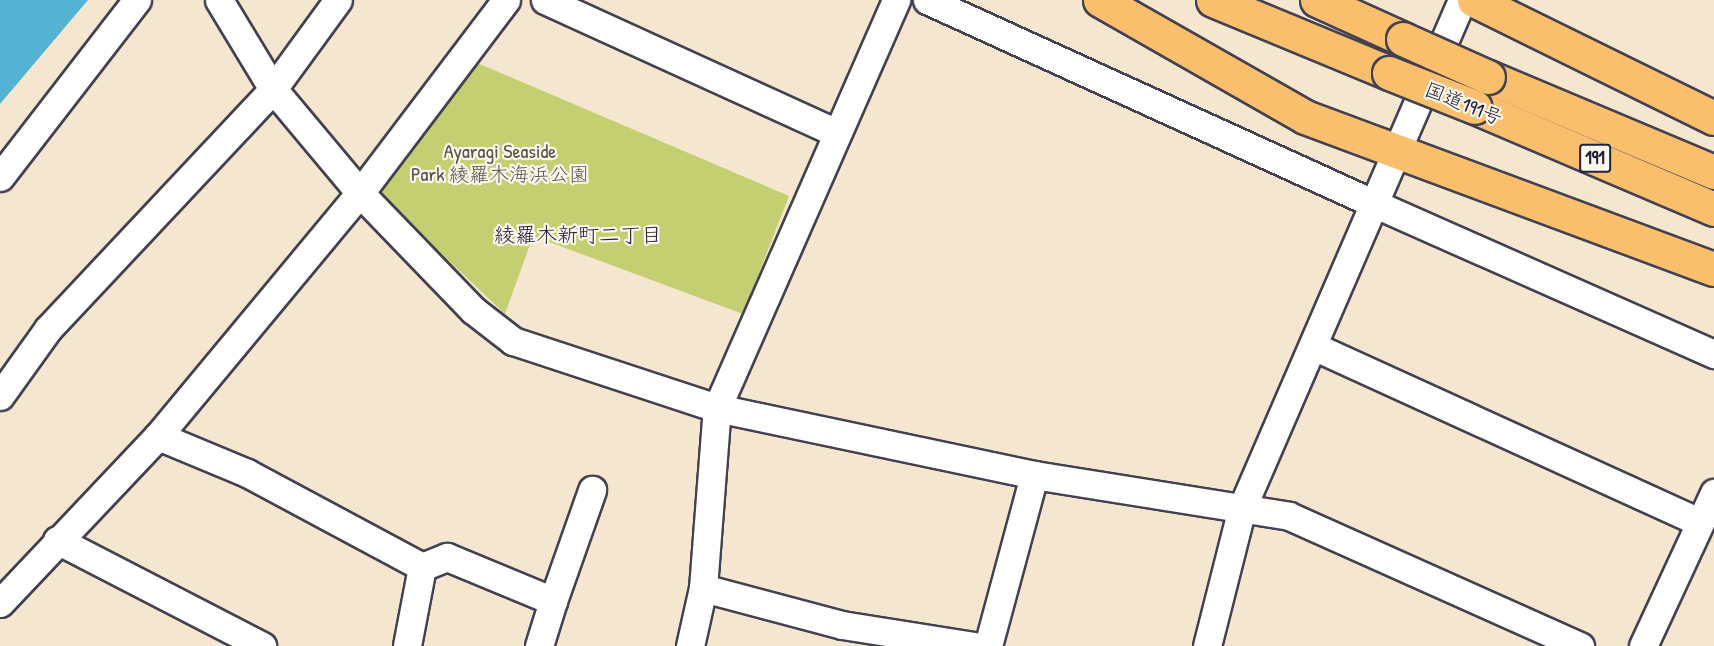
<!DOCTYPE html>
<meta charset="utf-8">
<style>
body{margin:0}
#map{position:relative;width:1714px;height:646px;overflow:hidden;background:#f5e7cf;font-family:"Patrick Hand","Klee One",sans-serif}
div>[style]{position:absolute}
.green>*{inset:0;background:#c3cf71}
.water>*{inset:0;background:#54b3d2}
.roads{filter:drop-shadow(2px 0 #424051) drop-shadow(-2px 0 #424051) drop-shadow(0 2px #424051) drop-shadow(0 -2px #424051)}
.minor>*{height:27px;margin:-13.5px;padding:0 13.5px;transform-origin:13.5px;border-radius:13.5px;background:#fff}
.highway>*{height:33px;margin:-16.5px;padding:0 16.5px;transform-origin:16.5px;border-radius:16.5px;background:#f9bf6d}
.bridges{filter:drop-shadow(2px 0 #424051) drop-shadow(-2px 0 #424051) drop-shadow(0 2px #424051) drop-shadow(0 -2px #424051)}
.highway-bridge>*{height:33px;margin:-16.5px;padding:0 16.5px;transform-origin:16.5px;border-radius:16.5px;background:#f9bf6d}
span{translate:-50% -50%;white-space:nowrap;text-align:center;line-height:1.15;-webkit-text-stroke:4.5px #fbf7ec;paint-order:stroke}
.shield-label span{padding:2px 4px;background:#fbf7ec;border:2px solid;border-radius:4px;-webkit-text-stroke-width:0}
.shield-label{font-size:18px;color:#22223b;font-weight:700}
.street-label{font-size:20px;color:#22223b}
.park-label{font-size:20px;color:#52564b}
.neighbourhood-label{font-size:21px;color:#22223b}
</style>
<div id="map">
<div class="green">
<i style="clip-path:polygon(475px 62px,789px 196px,743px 314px,533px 236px,505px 314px,373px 189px)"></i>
</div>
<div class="water">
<i style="clip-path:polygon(0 0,88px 0,0 104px)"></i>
</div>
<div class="roads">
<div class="minor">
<i style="left:219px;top:0;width:104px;rotate:58.8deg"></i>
<i style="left:273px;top:89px;width:136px;rotate:50.1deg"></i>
<i style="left:360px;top:193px;width:163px;rotate:46deg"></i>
<i style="left:473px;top:310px;width:51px;rotate:37.8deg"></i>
<i style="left:513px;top:341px;width:215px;rotate:18.2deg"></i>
<i style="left:717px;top:408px;width:324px;rotate:11.9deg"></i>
<i style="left:1034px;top:475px;width:258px;rotate:9.1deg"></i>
<i style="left:1289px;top:516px;width:319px;rotate:24.1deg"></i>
<i style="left:545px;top:0;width:321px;rotate:24.5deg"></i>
<i style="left:927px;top:0;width:490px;rotate:24.5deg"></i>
<i style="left:1373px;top:203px;width:373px;rotate:23.9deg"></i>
<i style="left:0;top:177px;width:224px;rotate:-52.3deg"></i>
<i style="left:1313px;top:346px;width:425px;rotate:24.5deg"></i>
<i style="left:0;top:396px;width:82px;rotate:-54.4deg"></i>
<i style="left:48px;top:329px;width:329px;rotate:-46.8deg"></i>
<i style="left:273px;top:89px;width:110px;rotate:-53.9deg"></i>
<i style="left:158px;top:436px;width:96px;rotate:22.6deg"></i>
<i style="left:247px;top:473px;width:199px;rotate:28.2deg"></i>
<i style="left:422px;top:567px;width:80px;rotate:100.8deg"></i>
<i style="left:57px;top:540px;width:231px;rotate:27.3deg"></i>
<i style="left:422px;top:567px;width:27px;rotate:-22deg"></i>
<i style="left:447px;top:557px;width:115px;rotate:22.5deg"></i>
<i style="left:553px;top:601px;width:47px;rotate:107.3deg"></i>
<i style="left:703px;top:588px;width:144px;rotate:14.9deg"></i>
<i style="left:842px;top:625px;width:134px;rotate:9deg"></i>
<i style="left:553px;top:601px;width:118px;rotate:-70.6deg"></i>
<i style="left:0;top:603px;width:230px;rotate:-46.6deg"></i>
<i style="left:158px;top:436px;width:316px;rotate:-50.3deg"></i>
<i style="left:360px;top:193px;width:242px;rotate:-52.9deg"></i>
<i style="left:690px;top:646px;width:59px;rotate:-77.4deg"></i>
<i style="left:703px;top:588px;width:181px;rotate:-85.6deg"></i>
<i style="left:717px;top:408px;width:446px;rotate:-66.3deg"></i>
<i style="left:988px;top:646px;width:177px;rotate:-74.9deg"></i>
<i style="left:1207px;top:646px;width:142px;rotate:-75.8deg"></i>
<i style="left:1242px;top:508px;width:554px;rotate:-66.58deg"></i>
<i style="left:1643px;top:646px;width:169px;rotate:-65.1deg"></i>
</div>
<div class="highway">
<i style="left:1100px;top:0;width:236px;rotate:29.7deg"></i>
<i style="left:1305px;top:117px;width:436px;rotate:20.4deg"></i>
<i style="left:1213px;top:0;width:191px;rotate:22.5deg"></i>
<i style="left:1317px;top:0;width:94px;rotate:24.4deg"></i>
<i style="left:1474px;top:0;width:267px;rotate:26.2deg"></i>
<i style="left:1488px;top:77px;width:245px;rotate:22.8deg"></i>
<i style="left:1475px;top:107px;width:260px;rotate:23.1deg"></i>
</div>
</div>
<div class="bridges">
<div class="highway-bridge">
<i style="left:1403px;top:39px;width:93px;rotate:24.1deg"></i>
<i style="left:1389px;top:73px;width:92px;rotate:21.6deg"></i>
</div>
</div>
<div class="shield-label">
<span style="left:1595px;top:158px">191</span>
</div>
<div class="street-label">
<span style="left:1464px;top:103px;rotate:22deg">国道191号</span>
</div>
<div class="park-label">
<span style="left:500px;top:162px">Ayaragi Seaside<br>Park 綾羅木海浜公園</span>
</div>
<div class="neighbourhood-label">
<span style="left:578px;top:235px">綾羅木新町二丁目</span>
</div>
</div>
